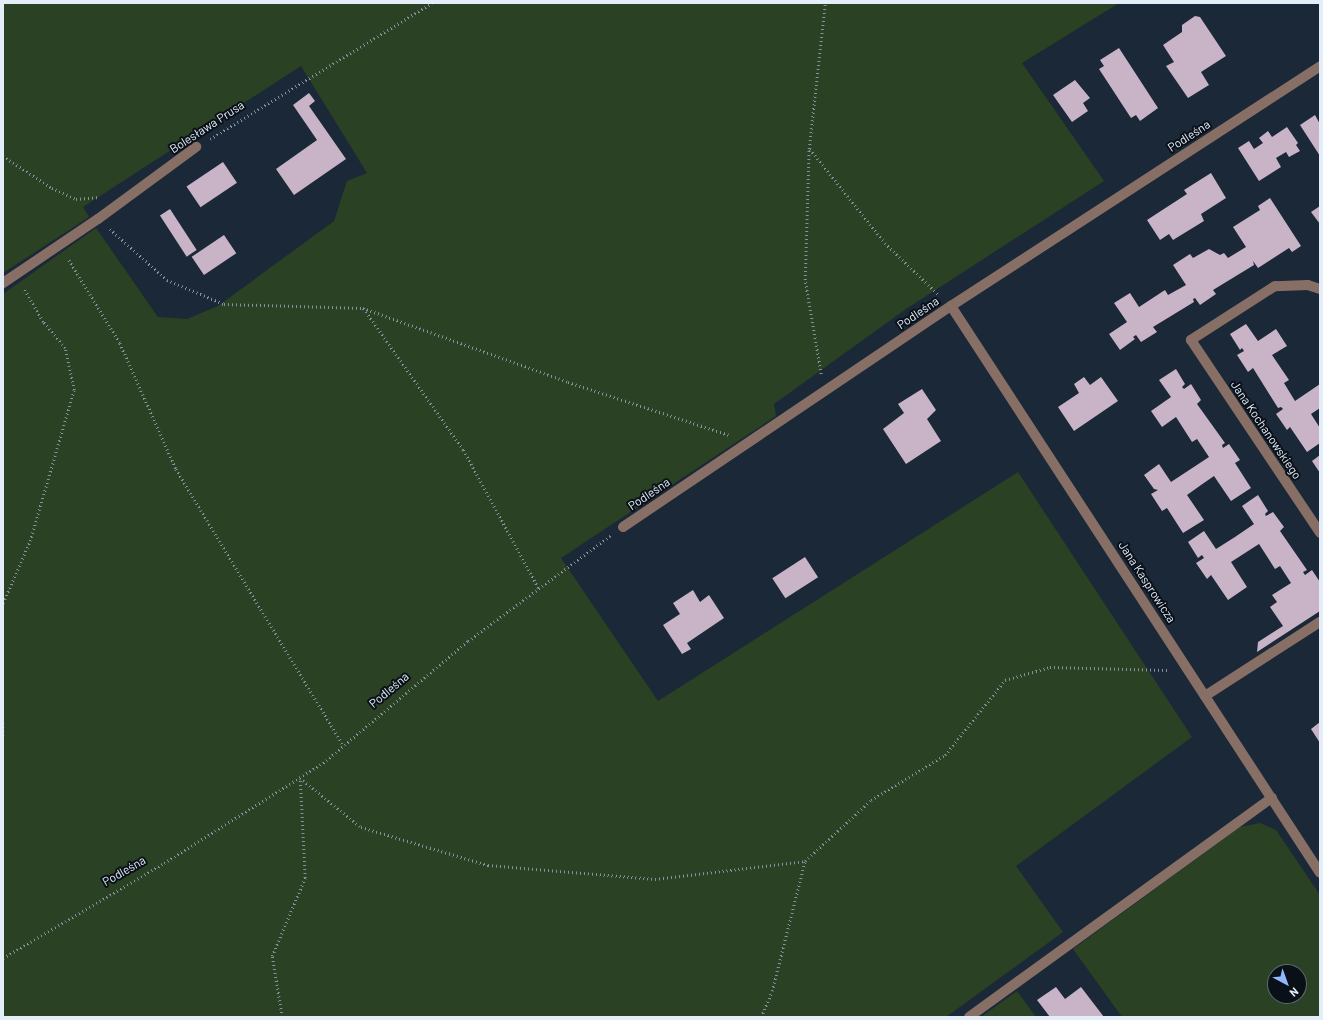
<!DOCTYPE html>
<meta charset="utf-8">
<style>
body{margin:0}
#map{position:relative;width:1323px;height:1020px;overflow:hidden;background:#1a2838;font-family:Barlow,sans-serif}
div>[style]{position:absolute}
.green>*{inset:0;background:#2a4223}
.building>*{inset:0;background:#c9b3c6;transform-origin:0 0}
.path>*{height:2.5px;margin-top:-1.25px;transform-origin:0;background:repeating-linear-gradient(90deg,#85919e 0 1px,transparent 0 4px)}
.minor>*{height:10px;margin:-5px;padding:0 5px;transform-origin:5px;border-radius:5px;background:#876f66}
span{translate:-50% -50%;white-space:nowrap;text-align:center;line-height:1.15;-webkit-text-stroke:4px #0a1018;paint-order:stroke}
.street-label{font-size:12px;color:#e4eef9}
.frame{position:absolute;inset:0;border:4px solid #e4eef9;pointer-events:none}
.north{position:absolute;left:1267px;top:964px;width:40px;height:40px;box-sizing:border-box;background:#0a1018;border:1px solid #616972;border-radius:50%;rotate:139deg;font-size:11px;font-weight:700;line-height:16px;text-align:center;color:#e4eef9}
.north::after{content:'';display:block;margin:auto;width:14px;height:18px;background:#91b8fd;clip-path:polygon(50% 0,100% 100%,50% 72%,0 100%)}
</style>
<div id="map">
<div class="green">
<i style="clip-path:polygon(3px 3px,1119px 3px,1022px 63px,1104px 181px,906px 309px,774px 404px,776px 416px,561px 558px,658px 701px,1018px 472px,1192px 737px,1016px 866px,1063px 932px,946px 1017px,3px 1017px,3px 294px,96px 228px,158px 317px,187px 319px,218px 306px,334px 221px,347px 181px,367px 173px,301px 66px,83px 207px,89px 217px,3px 273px)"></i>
<i style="clip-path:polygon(evenodd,1260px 823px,1276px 830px,1320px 895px,1320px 1017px,1122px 1017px,1073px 949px,1240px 827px,1260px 823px,1275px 972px,1299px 972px,1299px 996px,1275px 996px,1275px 972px)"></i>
<i style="clip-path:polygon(1017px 991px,1036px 1017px,981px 1017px)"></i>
</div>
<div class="building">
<i style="clip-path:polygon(1195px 16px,1200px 17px,1226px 56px,1201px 72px,1209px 85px,1188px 98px,1166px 66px,1174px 62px,1163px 45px,1182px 32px,1182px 25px)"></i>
<i style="clip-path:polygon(1119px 48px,1158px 108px,1140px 121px,1136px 115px,1131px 118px,1099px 69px,1104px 66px,1100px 60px)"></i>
<i style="clip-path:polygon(1075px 80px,1090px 98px,1083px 103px,1088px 111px,1072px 122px,1053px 95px)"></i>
<i style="clip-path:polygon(309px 93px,315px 101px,309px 106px,346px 159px,294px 195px,276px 169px,317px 140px,293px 105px)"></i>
<i style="clip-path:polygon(1315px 115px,1320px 124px,1320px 156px,1300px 125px)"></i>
<i style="clip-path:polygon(1287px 127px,1298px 143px,1296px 145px,1300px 151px,1289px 157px,1286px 152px,1276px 158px,1281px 167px,1259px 181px,1238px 148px,1249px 141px,1254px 149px,1263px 143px,1259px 138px,1268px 131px,1272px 137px)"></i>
<i style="left:223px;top:162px;width:25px;height:44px;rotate:56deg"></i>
<i style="clip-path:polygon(1211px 173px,1226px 198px,1201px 214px,1204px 221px,1173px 240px,1169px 234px,1160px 240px,1147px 220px,1187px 194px,1184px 190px)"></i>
<i style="clip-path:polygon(1270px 198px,1301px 246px,1292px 252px,1289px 248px,1258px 268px,1253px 261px,1254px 265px,1213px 290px,1216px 294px,1200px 305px,1195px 298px,1193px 299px,1194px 302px,1153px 327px,1157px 332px,1141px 342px,1136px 335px,1133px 337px,1135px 339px,1120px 350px,1109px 334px,1127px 322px,1114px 303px,1130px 293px,1139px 307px,1165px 290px,1168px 295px,1186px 285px,1173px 265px,1190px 254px,1193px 258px,1209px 249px,1220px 255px,1224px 253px,1228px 258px,1246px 247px,1233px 227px,1260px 210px,1258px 206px)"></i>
<i style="clip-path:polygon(1320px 206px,1320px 224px,1311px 212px)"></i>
<i style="left:170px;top:209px;width:49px;height:12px;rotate:57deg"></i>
<i style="left:224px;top:235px;width:22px;height:39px;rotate:56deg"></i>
<i style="clip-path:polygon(1246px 324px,1258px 341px,1276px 329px,1287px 346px,1272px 355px,1289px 380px,1284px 383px,1295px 401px,1320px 384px,1320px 408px,1311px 414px,1320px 428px,1320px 443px,1307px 452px,1290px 427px,1287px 430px,1276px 414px,1283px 409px,1281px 407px,1278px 408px,1253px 368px,1248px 372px,1237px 355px,1244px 351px,1242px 348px,1240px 350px,1230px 334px)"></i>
<i style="clip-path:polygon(1176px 369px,1185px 384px,1182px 387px,1184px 389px,1191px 384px,1201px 400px,1197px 404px,1225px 443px,1222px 445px,1223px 448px,1229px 444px,1240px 460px,1235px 463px,1251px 488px,1231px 501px,1214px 476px,1201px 485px,1187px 495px,1204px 520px,1183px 533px,1167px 508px,1162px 511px,1151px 494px,1158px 490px,1154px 489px,1144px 475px,1159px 464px,1171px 482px,1209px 457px,1197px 439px,1192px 442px,1176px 417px,1162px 427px,1151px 411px,1171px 397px,1159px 380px)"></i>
<i style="clip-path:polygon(1084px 377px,1090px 385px,1101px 377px,1118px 401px,1074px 431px,1058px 407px,1079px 393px,1074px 384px)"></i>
<i style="clip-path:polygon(922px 389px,936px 410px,927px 419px,941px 441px,906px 464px,883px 429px,904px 413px,898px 404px)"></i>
<i style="clip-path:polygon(1320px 455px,1320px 473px,1312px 461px)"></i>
<i style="clip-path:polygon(1258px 495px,1268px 511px,1265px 514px,1266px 516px,1273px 512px,1284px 527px,1280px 531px,1307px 570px,1303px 572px,1305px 575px,1312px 570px,1320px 582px,1320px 611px,1257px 652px,1258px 642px,1283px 626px,1270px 607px,1277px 602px,1272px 595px,1291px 583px,1280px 566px,1275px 569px,1259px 544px,1231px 562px,1247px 587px,1228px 600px,1211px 575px,1207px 579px,1196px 563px,1204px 558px,1202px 555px,1198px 558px,1188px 542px,1204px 531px,1216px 549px,1235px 537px,1254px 524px,1242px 506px)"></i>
<i style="left:805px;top:557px;width:24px;height:39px;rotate:57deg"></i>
<i style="clip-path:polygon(693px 590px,700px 602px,709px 595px,724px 618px,687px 643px,691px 649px,682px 654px,663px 625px,680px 614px,673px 603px)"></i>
<i style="clip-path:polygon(1320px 722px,1320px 743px,1311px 729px)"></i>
<i style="clip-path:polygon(1056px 987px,1065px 999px,1081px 987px,1104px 1017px,1050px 1017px,1037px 1000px)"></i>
</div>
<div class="path">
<i style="left:210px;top:139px;width:260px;rotate:-31.5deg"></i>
<i style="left:810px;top:149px;width:120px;rotate:51.4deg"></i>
<i style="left:885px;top:243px;width:75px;rotate:43.9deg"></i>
<i style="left:3px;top:156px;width:59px;rotate:33.1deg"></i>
<i style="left:52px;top:188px;width:26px;rotate:25deg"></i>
<i style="left:76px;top:199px;width:23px;rotate:-5deg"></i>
<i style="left:110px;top:229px;width:76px;rotate:41.8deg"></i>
<i style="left:167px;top:280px;width:62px;rotate:22.8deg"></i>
<i style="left:224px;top:304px;width:139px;rotate:1.6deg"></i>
<i style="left:69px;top:260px;width:97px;rotate:58.4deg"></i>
<i style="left:120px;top:343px;width:138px;rotate:66deg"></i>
<i style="left:176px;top:469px;width:324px;rotate:58.8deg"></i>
<i style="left:821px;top:374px;width:95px;rotate:-99.7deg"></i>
<i style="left:805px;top:280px;width:131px;rotate:-88.3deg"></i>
<i style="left:809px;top:149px;width:147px;rotate:-83.7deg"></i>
<i style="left:538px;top:588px;width:157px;rotate:-118.5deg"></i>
<i style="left:463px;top:450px;width:174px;rotate:-125.2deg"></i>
<i style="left:363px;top:308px;width:218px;rotate:19.8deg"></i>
<i style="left:568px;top:382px;width:169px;rotate:18.2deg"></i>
<i style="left:3px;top:603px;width:68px;rotate:-66.5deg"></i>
<i style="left:30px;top:541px;width:157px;rotate:-73.8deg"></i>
<i style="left:74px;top:390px;width:43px;rotate:-102.1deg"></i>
<i style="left:65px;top:348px;width:34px;rotate:-130deg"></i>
<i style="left:43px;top:322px;width:38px;rotate:-120deg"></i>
<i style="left:3px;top:723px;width:14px;rotate:90deg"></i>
<i style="left:300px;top:778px;width:78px;rotate:38.8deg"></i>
<i style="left:361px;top:827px;width:133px;rotate:16.7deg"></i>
<i style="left:488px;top:865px;width:168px;rotate:4.8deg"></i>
<i style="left:655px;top:879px;width:151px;rotate:-6.8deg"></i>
<i style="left:3px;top:958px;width:187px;rotate:-30.5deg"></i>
<i style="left:164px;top:863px;width:188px;rotate:-32.2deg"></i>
<i style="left:323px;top:763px;width:189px;rotate:-40.1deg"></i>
<i style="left:468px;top:641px;width:177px;rotate:-36.5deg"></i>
<i style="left:282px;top:1017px;width:62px;rotate:-99.3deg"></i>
<i style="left:272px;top:956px;width:85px;rotate:-67.1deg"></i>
<i style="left:305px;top:878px;width:100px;rotate:-92.9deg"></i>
<i style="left:761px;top:1017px;width:28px;rotate:-67deg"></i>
<i style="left:772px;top:991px;width:134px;rotate:-75.8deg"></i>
<i style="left:805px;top:861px;width:90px;rotate:-42.7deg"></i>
<i style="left:871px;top:800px;width:87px;rotate:-31.3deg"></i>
<i style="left:945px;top:755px;width:96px;rotate:-51.3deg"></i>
<i style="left:1005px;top:680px;width:47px;rotate:-16.1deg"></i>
<i style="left:1050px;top:667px;width:117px;rotate:1.5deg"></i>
</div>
<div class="minor">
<i style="left:3px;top:283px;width:115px;rotate:-34deg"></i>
<i style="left:98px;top:219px;width:122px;rotate:-36.3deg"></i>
<i style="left:1320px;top:289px;width:13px;rotate:-162deg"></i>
<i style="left:1308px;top:285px;width:33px;rotate:178deg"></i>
<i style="left:1275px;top:286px;width:100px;rotate:147.3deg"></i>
<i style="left:1191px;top:340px;width:232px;rotate:56.2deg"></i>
<i style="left:951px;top:306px;width:676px;rotate:56.94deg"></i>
<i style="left:623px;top:527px;width:396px;rotate:-34deg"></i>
<i style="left:951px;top:306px;width:440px;rotate:-33deg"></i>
<i style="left:1205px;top:696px;width:137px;rotate:-32.8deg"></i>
<i style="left:969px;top:1017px;width:374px;rotate:-35.9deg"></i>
</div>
<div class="street-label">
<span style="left:207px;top:127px;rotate:-33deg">Bolesława Prusa</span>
<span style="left:1189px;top:136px;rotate:-33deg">Podleśna</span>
<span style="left:918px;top:313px;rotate:-34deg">Podleśna</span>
<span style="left:1266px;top:430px;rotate:56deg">Jana Kochanowskiego</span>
<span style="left:649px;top:494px;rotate:-34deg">Podleśna</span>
<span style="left:1147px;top:582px;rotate:57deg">Jana Kasprowicza</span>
<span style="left:389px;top:690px;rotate:-40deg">Podleśna</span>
<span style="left:124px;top:871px;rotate:-30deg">Podleśna</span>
</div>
<div class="frame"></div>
<div class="north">N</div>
</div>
